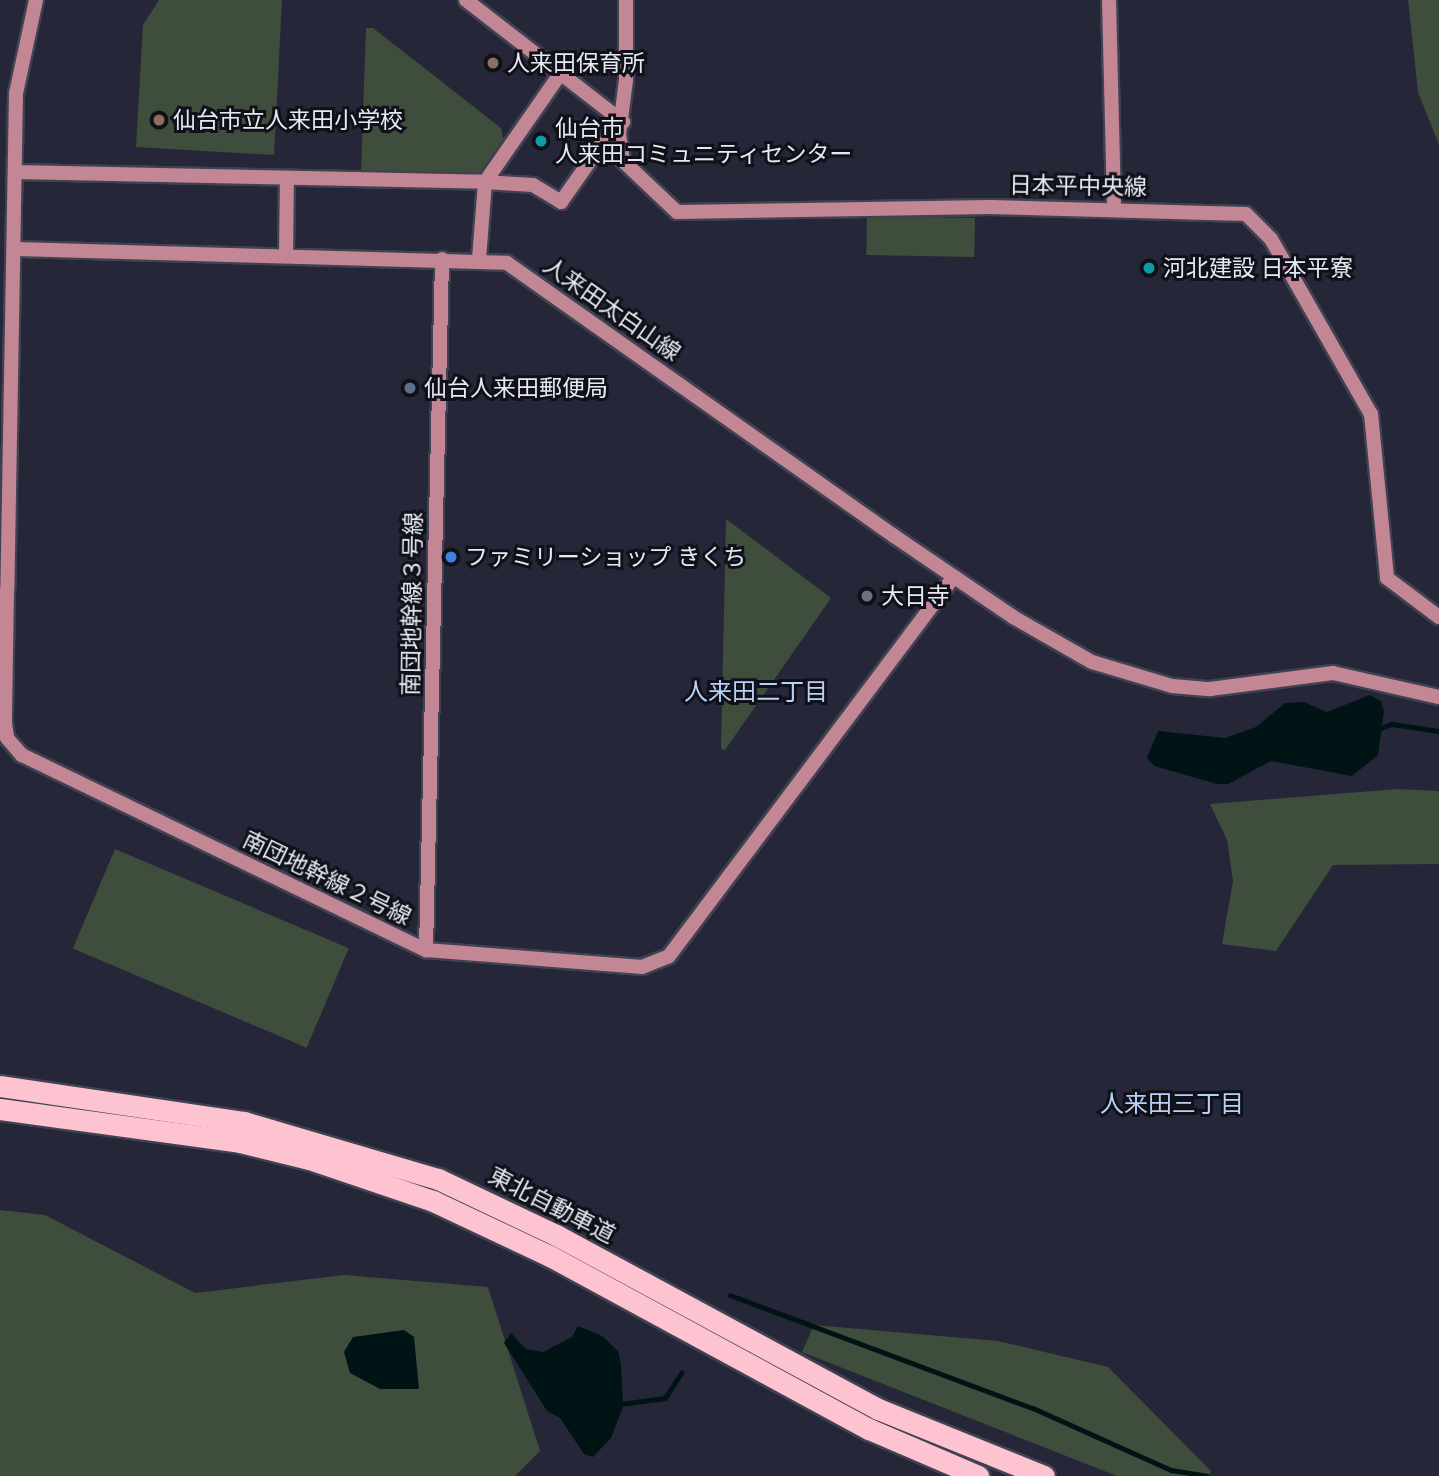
<!DOCTYPE html>
<meta charset="utf-8">
<style>
body{margin:0}
#map{position:relative;width:1439px;height:1476px;overflow:hidden;background:#252738;font-family:Rubik,"Noto Sans JP",sans-serif}
div>[style]{position:absolute}
.green>*{inset:0;background:#3f4d3d;transform-origin:0 0}
.water>*{inset:0;background:#001315}
.stream>*{height:4.5px;margin:-2.25px;padding:0 2.25px;transform-origin:2.25px;border-radius:2.25px;background:#001315}
.roads{filter:drop-shadow(2px 0 #404252) drop-shadow(-2px 0 #404252) drop-shadow(0 2px #404252) drop-shadow(0 -2px #404252)}
.secondary>*{height:14px;margin:-7px;padding:0 7px;transform-origin:7px;border-radius:7px;background:#c28694}
.highway>*{height:21px;margin:-10.5px;padding:0 10.5px;transform-origin:10.5px;border-radius:10.5px;background:#fdc3d1}
.dots>*{width:19px;height:19px;translate:-50% -50%;box-sizing:border-box;border:4px solid #101118;border-radius:50%}
span{translate:-50% -50%;white-space:nowrap;text-align:center;line-height:1.15;-webkit-text-stroke:6px #101118;paint-order:stroke}
.poi-label{font-size:23px;color:#e6e8f3}
.left{translate:0 -50%;text-align:left}
.street-label{font-size:23px;color:#e6e8f3}
.neighbourhood-label{font-size:24px;color:#b8d0f7}
</style>
<div id="map">
<div class="green">
<i style="clip-path:polygon(159px 0,282px 0,274px 155px,136px 147px,143px 25px)"></i>
<i style="clip-path:polygon(1408px 0,1439px 0,1439px 145px,1418px 92px)"></i>
<i style="clip-path:polygon(366px 28px,373px 28px,501px 128px,503px 139px,480px 172px,470px 177px,361px 174px)"></i>
<i style="left:867px;top:216px;width:108px;height:39px;rotate:1deg"></i>
<i style="clip-path:polygon(726px 519px,831px 598px,725px 750px,721px 749px)"></i>
<i style="clip-path:polygon(1398px 789px,1439px 791px,1439px 864px,1333px 865px,1276px 951px,1222px 944px,1233px 881px,1227px 840px,1210px 804px)"></i>
<i style="left:115px;top:849px;width:254px;height:108px;rotate:23deg"></i>
<i style="clip-path:polygon(0 1210px,45px 1215px,195px 1293px,344px 1275px,488px 1287px,540px 1451px,515px 1476px,0 1476px)"></i>
<i style="clip-path:polygon(814px 1325px,998px 1341px,1108px 1367px,1211px 1471px,1209px 1476px,1117px 1476px,802px 1352px)"></i>
</div>
<div class="water">
<i style="clip-path:polygon(1370px 695px,1381px 701px,1384px 711px,1378px 755px,1352px 776px,1271px 761px,1228px 784px,1217px 784px,1154px 766px,1147px 758px,1158px 731px,1225px 738px,1256px 727px,1285px 703px,1304px 702px,1327px 712px)"></i>
<i style="clip-path:polygon(578px 1326px,602px 1336px,618px 1351px,621px 1364px,623px 1407px,611px 1438px,593px 1457px,584px 1454px,560px 1418px,547px 1411px,504px 1343px,511px 1333px,526px 1349px,543px 1352px,572px 1337px)"></i>
<i style="clip-path:polygon(404px 1330px,414px 1337px,419px 1389px,380px 1389px,350px 1373px,344px 1352px,353px 1337px)"></i>
</div>
<div class="stream">
<i style="left:1378px;top:729px;width:15px;rotate:-20deg"></i>
<i style="left:1392px;top:724px;width:48px;rotate:8.5deg"></i>
<i style="left:730px;top:1295px;width:323px;rotate:20.5deg"></i>
<i style="left:1033px;top:1408px;width:151px;rotate:24.2deg"></i>
<i style="left:1171px;top:1470px;width:36px;rotate:9deg"></i>
<i style="left:620px;top:1404px;width:45px;rotate:-7.6deg"></i>
<i style="left:665px;top:1398px;width:30px;rotate:-57deg"></i>
</div>
<div class="roads">
<div class="secondary">
<i style="left:36px;top:0;width:95px;rotate:102.1deg"></i>
<i style="left:16px;top:93px;width:496px;rotate:91deg"></i>
<i style="left:7px;top:589px;width:134px;rotate:90.9deg"></i>
<i style="left:5px;top:723px;width:15px;rotate:82deg"></i>
<i style="left:7px;top:738px;width:23px;rotate:49deg"></i>
<i style="left:22px;top:755px;width:449px;rotate:25.8deg"></i>
<i style="left:426px;top:950px;width:217px;rotate:4.5deg"></i>
<i style="left:642px;top:967px;width:29px;rotate:-22deg"></i>
<i style="left:669px;top:956px;width:474px;rotate:-53.1deg"></i>
<i style="left:466px;top:0;width:199px;rotate:37.8deg"></i>
<i style="left:626px;top:0;width:80px;rotate:90deg"></i>
<i style="left:626px;top:80px;width:55px;rotate:97.3deg"></i>
<i style="left:619px;top:135px;width:26px;rotate:81deg"></i>
<i style="left:623px;top:161px;width:74px;rotate:43.4deg"></i>
<i style="left:677px;top:212px;width:314px;rotate:-0.9deg"></i>
<i style="left:991px;top:207px;width:255px;rotate:1.6deg"></i>
<i style="left:1246px;top:214px;width:35px;rotate:45deg"></i>
<i style="left:1271px;top:239px;width:202px;rotate:60.3deg"></i>
<i style="left:1371px;top:414px;width:165px;rotate:84.4deg"></i>
<i style="left:1387px;top:578px;width:65px;rotate:36.9deg"></i>
<i style="left:1109px;top:0;width:207px;rotate:88.6deg"></i>
<i style="left:15px;top:172px;width:470px;rotate:1.2deg"></i>
<i style="left:485px;top:182px;width:48px;rotate:3.6deg"></i>
<i style="left:533px;top:185px;width:33px;rotate:31deg"></i>
<i style="left:561px;top:202px;width:70px;rotate:-54.9deg"></i>
<i style="left:601px;top:145px;width:21px;rotate:-29deg"></i>
<i style="left:14px;top:249px;width:493px;rotate:1.6deg"></i>
<i style="left:507px;top:263px;width:474px;rotate:35.2deg"></i>
<i style="left:894px;top:536px;width:144px;rotate:34.2deg"></i>
<i style="left:1013px;top:617px;width:91px;rotate:29.7deg"></i>
<i style="left:1092px;top:662px;width:84px;rotate:16.7deg"></i>
<i style="left:1172px;top:686px;width:38px;rotate:5deg"></i>
<i style="left:1210px;top:689px;width:124px;rotate:-7.4deg"></i>
<i style="left:1333px;top:673px;width:109px;rotate:12.8deg"></i>
<i style="left:286px;top:255px;width:77px;rotate:-89.3deg"></i>
<i style="left:479px;top:259px;width:77px;rotate:-85.5deg"></i>
<i style="left:485px;top:182px;width:131px;rotate:-55.2deg"></i>
<i style="left:426px;top:950px;width:691px;rotate:-88.67deg"></i>
</div>
<div class="highway">
<i style="left:0;top:1086px;width:247px;rotate:8.4deg"></i>
<i style="left:244px;top:1122px;width:202px;rotate:16.4deg"></i>
<i style="left:438px;top:1179px;width:131px;rotate:25.4deg"></i>
<i style="left:556px;top:1235px;width:366px;rotate:28.4deg"></i>
<i style="left:878px;top:1409px;width:179px;rotate:22deg"></i>
<i style="left:0;top:1109px;width:242px;rotate:7.8deg"></i>
<i style="left:240px;top:1142px;width:71px;rotate:13.8deg"></i>
<i style="left:309px;top:1159px;width:131px;rotate:18.7deg"></i>
<i style="left:433px;top:1201px;width:129px;rotate:25.2deg"></i>
<i style="left:550px;top:1256px;width:363px;rotate:28.5deg"></i>
<i style="left:869px;top:1429px;width:119px;rotate:23.3deg"></i>
</div>
</div>
<div class="dots">
<i style="left:493px;top:63px;background:#8d6e63"></i>
<i style="left:159px;top:120px;background:#8d6e63"></i>
<i style="left:541px;top:141px;background:#0f9aa8"></i>
<i style="left:1149px;top:268px;background:#0f9aa8"></i>
<i style="left:410px;top:388px;background:#5c6f8a"></i>
<i style="left:451px;top:557px;background:#3f7fe0"></i>
<i style="left:867px;top:596px;background:#6b7280"></i>
</div>
<div class="poi-label">
<span class="left" style="left:507px;top:63px">人来田保育所</span>
<span class="left" style="left:173px;top:120px">仙台市立人来田小学校</span>
<span class="left" style="left:555px;top:141px">仙台市<br>人来田コミュニティセンター</span>
<span class="left" style="left:1163px;top:268px">河北建設 日本平寮</span>
<span class="left" style="left:424px;top:388px">仙台人来田郵便局</span>
<span class="left" style="left:465px;top:557px">ファミリーショップ きくち</span>
<span class="left" style="left:881px;top:596px">大日寺</span>
</div>
<div class="street-label">
<span style="left:1078px;top:186px;rotate:1deg">日本平中央線</span>
<span style="left:612px;top:309px;rotate:35deg">人来田太白山線</span>
<span style="left:412px;top:604px;rotate:-89deg">南団地幹線３号線</span>
<span style="left:327px;top:878px;rotate:26deg">南団地幹線２号線</span>
<span style="left:552px;top:1205px;rotate:27deg">東北自動車道</span>
</div>
<div class="neighbourhood-label">
<span style="left:756px;top:693px">人来田二丁目</span>
<span style="left:1172px;top:1105px">人来田三丁目</span>
</div>
</div>
